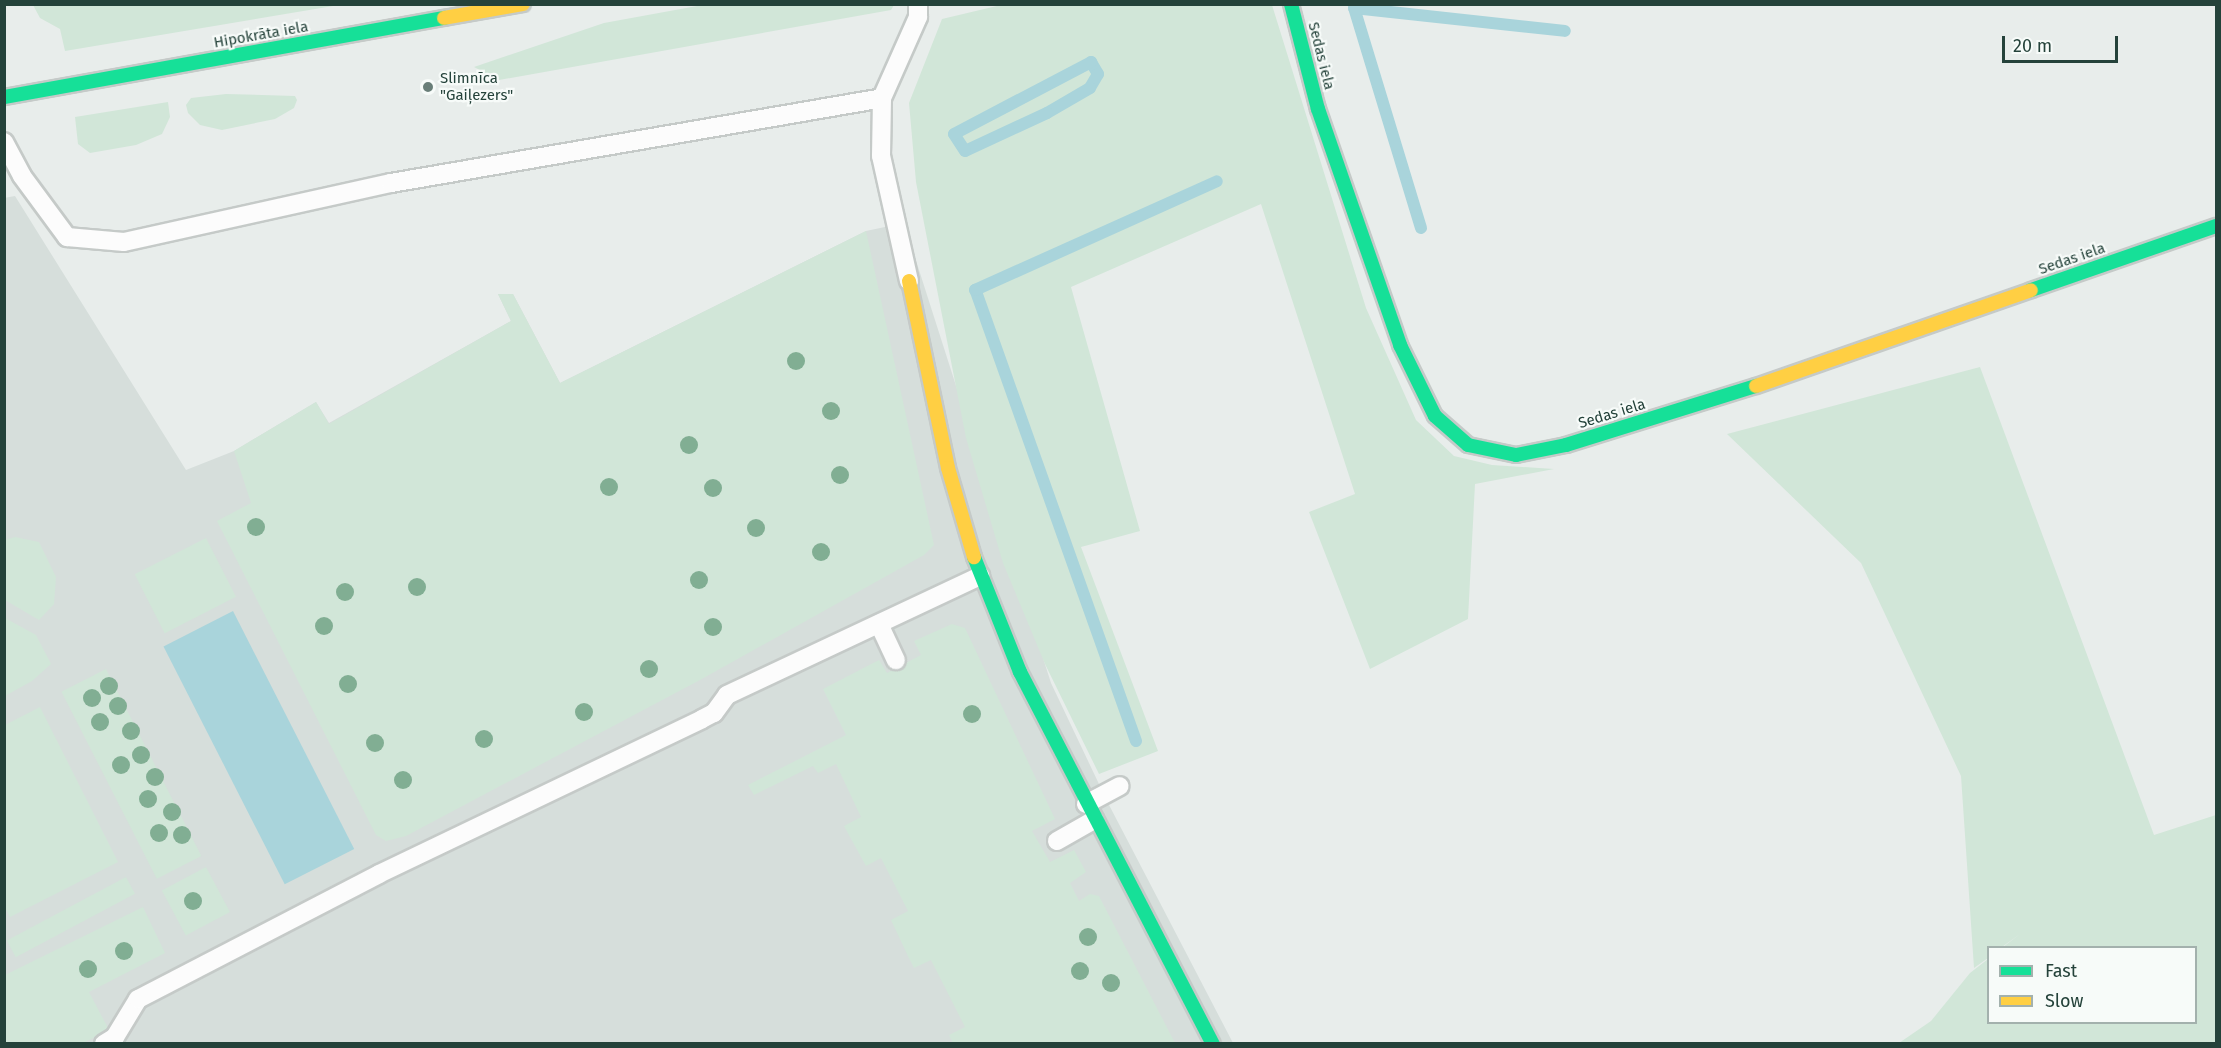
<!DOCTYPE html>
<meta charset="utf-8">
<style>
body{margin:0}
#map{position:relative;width:2221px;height:1048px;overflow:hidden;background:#e8edeb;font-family:"Fira Sans",sans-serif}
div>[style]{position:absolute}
.built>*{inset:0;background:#d6dedb}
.green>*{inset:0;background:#d1e6d8;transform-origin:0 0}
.water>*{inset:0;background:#a9d4db;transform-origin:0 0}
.stream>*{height:12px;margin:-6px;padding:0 6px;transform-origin:6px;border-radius:6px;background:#a9d4db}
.roads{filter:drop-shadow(2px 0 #c5cac8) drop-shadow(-2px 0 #c5cac8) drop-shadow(0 2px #c5cac8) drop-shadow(0 -2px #c5cac8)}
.lane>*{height:18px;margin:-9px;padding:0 9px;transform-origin:9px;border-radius:9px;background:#fcfcfc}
.fast>*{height:14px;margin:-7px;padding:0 7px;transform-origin:7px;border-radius:7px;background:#16e098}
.slow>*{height:14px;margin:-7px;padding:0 7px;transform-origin:7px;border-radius:7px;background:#ffcf43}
.trees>*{width:18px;height:18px;margin:-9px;border-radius:50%;background:#81ae93}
.dots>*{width:16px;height:16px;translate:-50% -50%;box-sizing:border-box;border:3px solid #f7fbf9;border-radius:50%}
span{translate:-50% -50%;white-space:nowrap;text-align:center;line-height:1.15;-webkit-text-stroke:4.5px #f7fbf9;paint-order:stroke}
.street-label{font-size:15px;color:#24423a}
.poi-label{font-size:15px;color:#24423a}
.left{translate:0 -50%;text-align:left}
.frame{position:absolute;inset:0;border:6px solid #24423a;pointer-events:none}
.legend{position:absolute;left:1987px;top:946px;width:210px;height:78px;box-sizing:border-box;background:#f7fbf9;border:2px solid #a3b1ad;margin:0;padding:8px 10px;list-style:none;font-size:18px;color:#24423a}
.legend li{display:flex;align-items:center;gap:12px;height:30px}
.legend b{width:30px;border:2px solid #a3b1ad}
.scale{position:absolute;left:2002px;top:36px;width:116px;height:27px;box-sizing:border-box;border:3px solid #24423a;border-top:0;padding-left:8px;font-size:18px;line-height:21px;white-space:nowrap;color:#24423a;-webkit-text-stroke:4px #f7fbf9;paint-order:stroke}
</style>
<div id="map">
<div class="built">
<i style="clip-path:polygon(15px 196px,186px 470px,234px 451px,316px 402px,329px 423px,511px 321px,498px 294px,513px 294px,560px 383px,866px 231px,904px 223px,1051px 683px,1108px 803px,1233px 1043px,5px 1043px,4px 198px)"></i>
</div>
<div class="green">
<i style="clip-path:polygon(708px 4px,894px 5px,891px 10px,499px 80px,474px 67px,604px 23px)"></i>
<i style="clip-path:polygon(33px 5px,339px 5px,65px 51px,60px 29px,40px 18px)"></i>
<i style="clip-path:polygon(1001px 5px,1272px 5px,1366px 308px,1416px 420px,1454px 456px,1492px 465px,1554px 469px,1475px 484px,1468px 619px,1370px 669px,1309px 512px,1355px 494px,1261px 204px,1071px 287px,1140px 531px,1081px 547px,1158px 751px,1099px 774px,1045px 664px,1003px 563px,966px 438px,916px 182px,909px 103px,942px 19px)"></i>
<i style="clip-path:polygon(226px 94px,295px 96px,297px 100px,294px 108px,275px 119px,222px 130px,200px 125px,188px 113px,186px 105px,191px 98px)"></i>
<i style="clip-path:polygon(168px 102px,170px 117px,162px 134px,136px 145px,90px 153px,78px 144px,75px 117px)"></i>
<i style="clip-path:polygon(866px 231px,934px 545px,924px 555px,700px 680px,406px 836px,386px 841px,376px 835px,217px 521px,251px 503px,234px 451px,316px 402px,329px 424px,511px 321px,498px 294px,513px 294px,560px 383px)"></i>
<i style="clip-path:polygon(1980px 367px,2154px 835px,2216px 815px,2216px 1043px,1899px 1043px,1931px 1021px,1970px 973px,1988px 959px,1988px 1022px,2196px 1022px,2196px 948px,2003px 947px,2020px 934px,2002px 947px,1988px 948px,1988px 958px,1974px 968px,1961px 776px,1861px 563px,1727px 434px)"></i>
<i style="clip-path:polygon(15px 537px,39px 542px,56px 577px,54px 604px,39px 620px,5px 600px,5px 540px)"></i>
<i style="left:206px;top:538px;width:66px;height:80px;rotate:63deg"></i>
<i style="clip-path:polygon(5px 618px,36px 635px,51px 664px,32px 681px,5px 696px)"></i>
<i style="clip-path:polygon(952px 624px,965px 628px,1055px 819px,1032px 831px,1050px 862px,1074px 850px,1086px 872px,1070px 883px,1079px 901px,1090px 894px,1099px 896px,1175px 1043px,953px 1043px,949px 1035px,965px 1027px,931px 960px,914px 968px,907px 954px,891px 920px,908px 911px,881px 858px,866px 866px,844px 826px,861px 817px,836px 764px,818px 773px,813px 766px,754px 795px,748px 785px,846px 735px,823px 689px,879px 660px,887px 673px,921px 655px,914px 641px)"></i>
<i style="left:106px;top:669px;width:210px;height:50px;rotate:63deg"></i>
<i style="clip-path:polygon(40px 707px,118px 862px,10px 917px,4px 906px,5px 725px)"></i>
<i style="left:206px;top:867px;width:51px;height:50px;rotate:62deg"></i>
<i style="left:126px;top:877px;width:19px;height:135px;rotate:62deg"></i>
<i style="clip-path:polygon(143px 907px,165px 953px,89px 992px,109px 1030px,83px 1043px,5px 1044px,5px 975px)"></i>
</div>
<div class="water">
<i style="left:233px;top:611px;width:267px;height:78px;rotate:63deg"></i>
</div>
<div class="stream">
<i style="left:1091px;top:62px;width:14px;rotate:60deg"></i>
<i style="left:1098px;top:74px;width:16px;rotate:120deg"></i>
<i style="left:1090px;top:88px;width:50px;rotate:149.8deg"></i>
<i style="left:1047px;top:113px;width:90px;rotate:155.1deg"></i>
<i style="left:965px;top:151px;width:20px;rotate:-123deg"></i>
<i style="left:954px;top:134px;width:155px;rotate:-27.7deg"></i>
<i style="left:1421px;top:228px;width:230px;rotate:-106.9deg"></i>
<i style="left:1354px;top:8px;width:212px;rotate:6.2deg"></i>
<i style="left:1136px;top:741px;width:479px;rotate:-109.6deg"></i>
<i style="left:975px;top:290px;width:265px;rotate:-24.2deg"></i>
</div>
<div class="roads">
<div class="lane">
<i style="left:4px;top:142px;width:38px;rotate:62deg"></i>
<i style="left:22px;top:176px;width:76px;rotate:53.6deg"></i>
<i style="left:67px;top:237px;width:57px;rotate:5deg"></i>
<i style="left:124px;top:242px;width:273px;rotate:-12.5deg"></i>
<i style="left:391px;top:183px;width:498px;rotate:-9.8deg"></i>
<i style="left:909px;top:281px;width:128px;rotate:-102.6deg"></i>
<i style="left:881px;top:156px;width:58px;rotate:-89deg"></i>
<i style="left:882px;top:98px;width:89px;rotate:-66deg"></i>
<i style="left:918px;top:17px;width:13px;rotate:-90deg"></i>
<i style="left:879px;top:624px;width:40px;rotate:65deg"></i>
<i style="left:1086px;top:804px;width:38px;rotate:-28deg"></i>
<i style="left:1057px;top:841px;width:43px;rotate:-29.6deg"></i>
<i style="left:104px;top:1044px;width:13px;rotate:-32deg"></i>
<i style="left:115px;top:1037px;width:44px;rotate:-58.8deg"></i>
<i style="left:138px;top:999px;width:271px;rotate:-27.4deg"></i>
<i style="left:379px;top:874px;width:358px;rotate:-25.6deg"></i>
<i style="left:702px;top:719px;width:13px;rotate:-27deg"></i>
<i style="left:714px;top:713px;width:22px;rotate:-54deg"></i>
<i style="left:727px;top:695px;width:280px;rotate:-25.2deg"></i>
</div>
<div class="fast">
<i style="left:1291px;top:4px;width:108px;rotate:75.6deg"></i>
<i style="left:1318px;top:109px;width:250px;rotate:70.8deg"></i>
<i style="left:1400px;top:345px;width:79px;rotate:63.8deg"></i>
<i style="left:1435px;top:416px;width:44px;rotate:41.3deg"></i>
<i style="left:1468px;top:445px;width:49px;rotate:11.8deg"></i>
<i style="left:1516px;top:455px;width:51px;rotate:-11.3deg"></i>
<i style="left:1566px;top:445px;width:199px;rotate:-17.3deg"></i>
<i style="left:4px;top:97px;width:447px;rotate:-10.2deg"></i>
<i style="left:2031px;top:290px;width:196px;rotate:-19.1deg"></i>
<i style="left:974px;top:557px;width:124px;rotate:68.2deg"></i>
<i style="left:1020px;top:672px;width:419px;rotate:62.6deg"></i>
</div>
<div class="slow">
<i style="left:444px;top:18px;width:80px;rotate:-10deg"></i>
<i style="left:909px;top:281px;width:191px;rotate:78.2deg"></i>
<i style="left:948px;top:468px;width:93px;rotate:73.7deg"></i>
<i style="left:1756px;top:386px;width:291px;rotate:-19.2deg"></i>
</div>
</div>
<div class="trees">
<i style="left:796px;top:361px"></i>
<i style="left:831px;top:411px"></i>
<i style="left:689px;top:445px"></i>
<i style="left:840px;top:475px"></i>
<i style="left:609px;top:487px"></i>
<i style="left:713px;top:488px"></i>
<i style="left:256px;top:527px"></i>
<i style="left:756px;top:528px"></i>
<i style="left:821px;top:552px"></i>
<i style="left:699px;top:580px"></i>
<i style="left:417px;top:587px"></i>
<i style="left:345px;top:592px"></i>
<i style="left:324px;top:626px"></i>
<i style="left:713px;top:627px"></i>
<i style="left:649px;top:669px"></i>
<i style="left:348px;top:684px"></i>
<i style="left:109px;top:686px"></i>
<i style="left:92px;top:698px"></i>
<i style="left:118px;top:706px"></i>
<i style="left:584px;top:712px"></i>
<i style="left:972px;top:714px"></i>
<i style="left:100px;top:722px"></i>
<i style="left:131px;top:731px"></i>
<i style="left:484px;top:739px"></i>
<i style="left:375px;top:743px"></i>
<i style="left:141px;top:755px"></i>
<i style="left:121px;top:765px"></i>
<i style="left:155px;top:777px"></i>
<i style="left:403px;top:780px"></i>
<i style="left:148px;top:799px"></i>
<i style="left:172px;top:812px"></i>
<i style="left:159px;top:833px"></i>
<i style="left:182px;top:835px"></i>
<i style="left:193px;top:901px"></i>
<i style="left:1088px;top:937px"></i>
<i style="left:124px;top:951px"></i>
<i style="left:88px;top:969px"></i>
<i style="left:1080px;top:971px"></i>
<i style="left:1111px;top:983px"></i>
</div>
<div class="dots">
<i style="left:428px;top:87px;background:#697e78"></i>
</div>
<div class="street-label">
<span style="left:261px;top:35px;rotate:-10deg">Hipokrāta iela</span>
<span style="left:1321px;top:56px;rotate:76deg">Sedas iela</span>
<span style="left:2072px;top:259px;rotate:-19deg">Sedas iela</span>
<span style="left:1612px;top:414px;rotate:-17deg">Sedas iela</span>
</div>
<div class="poi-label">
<span class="left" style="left:440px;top:87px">Slimnīca<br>"Gaiļezers"</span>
</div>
<div class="frame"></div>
<ul class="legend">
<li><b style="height:8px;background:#16e098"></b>Fast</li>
<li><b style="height:8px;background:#ffcf43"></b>Slow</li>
</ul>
<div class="scale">20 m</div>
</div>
